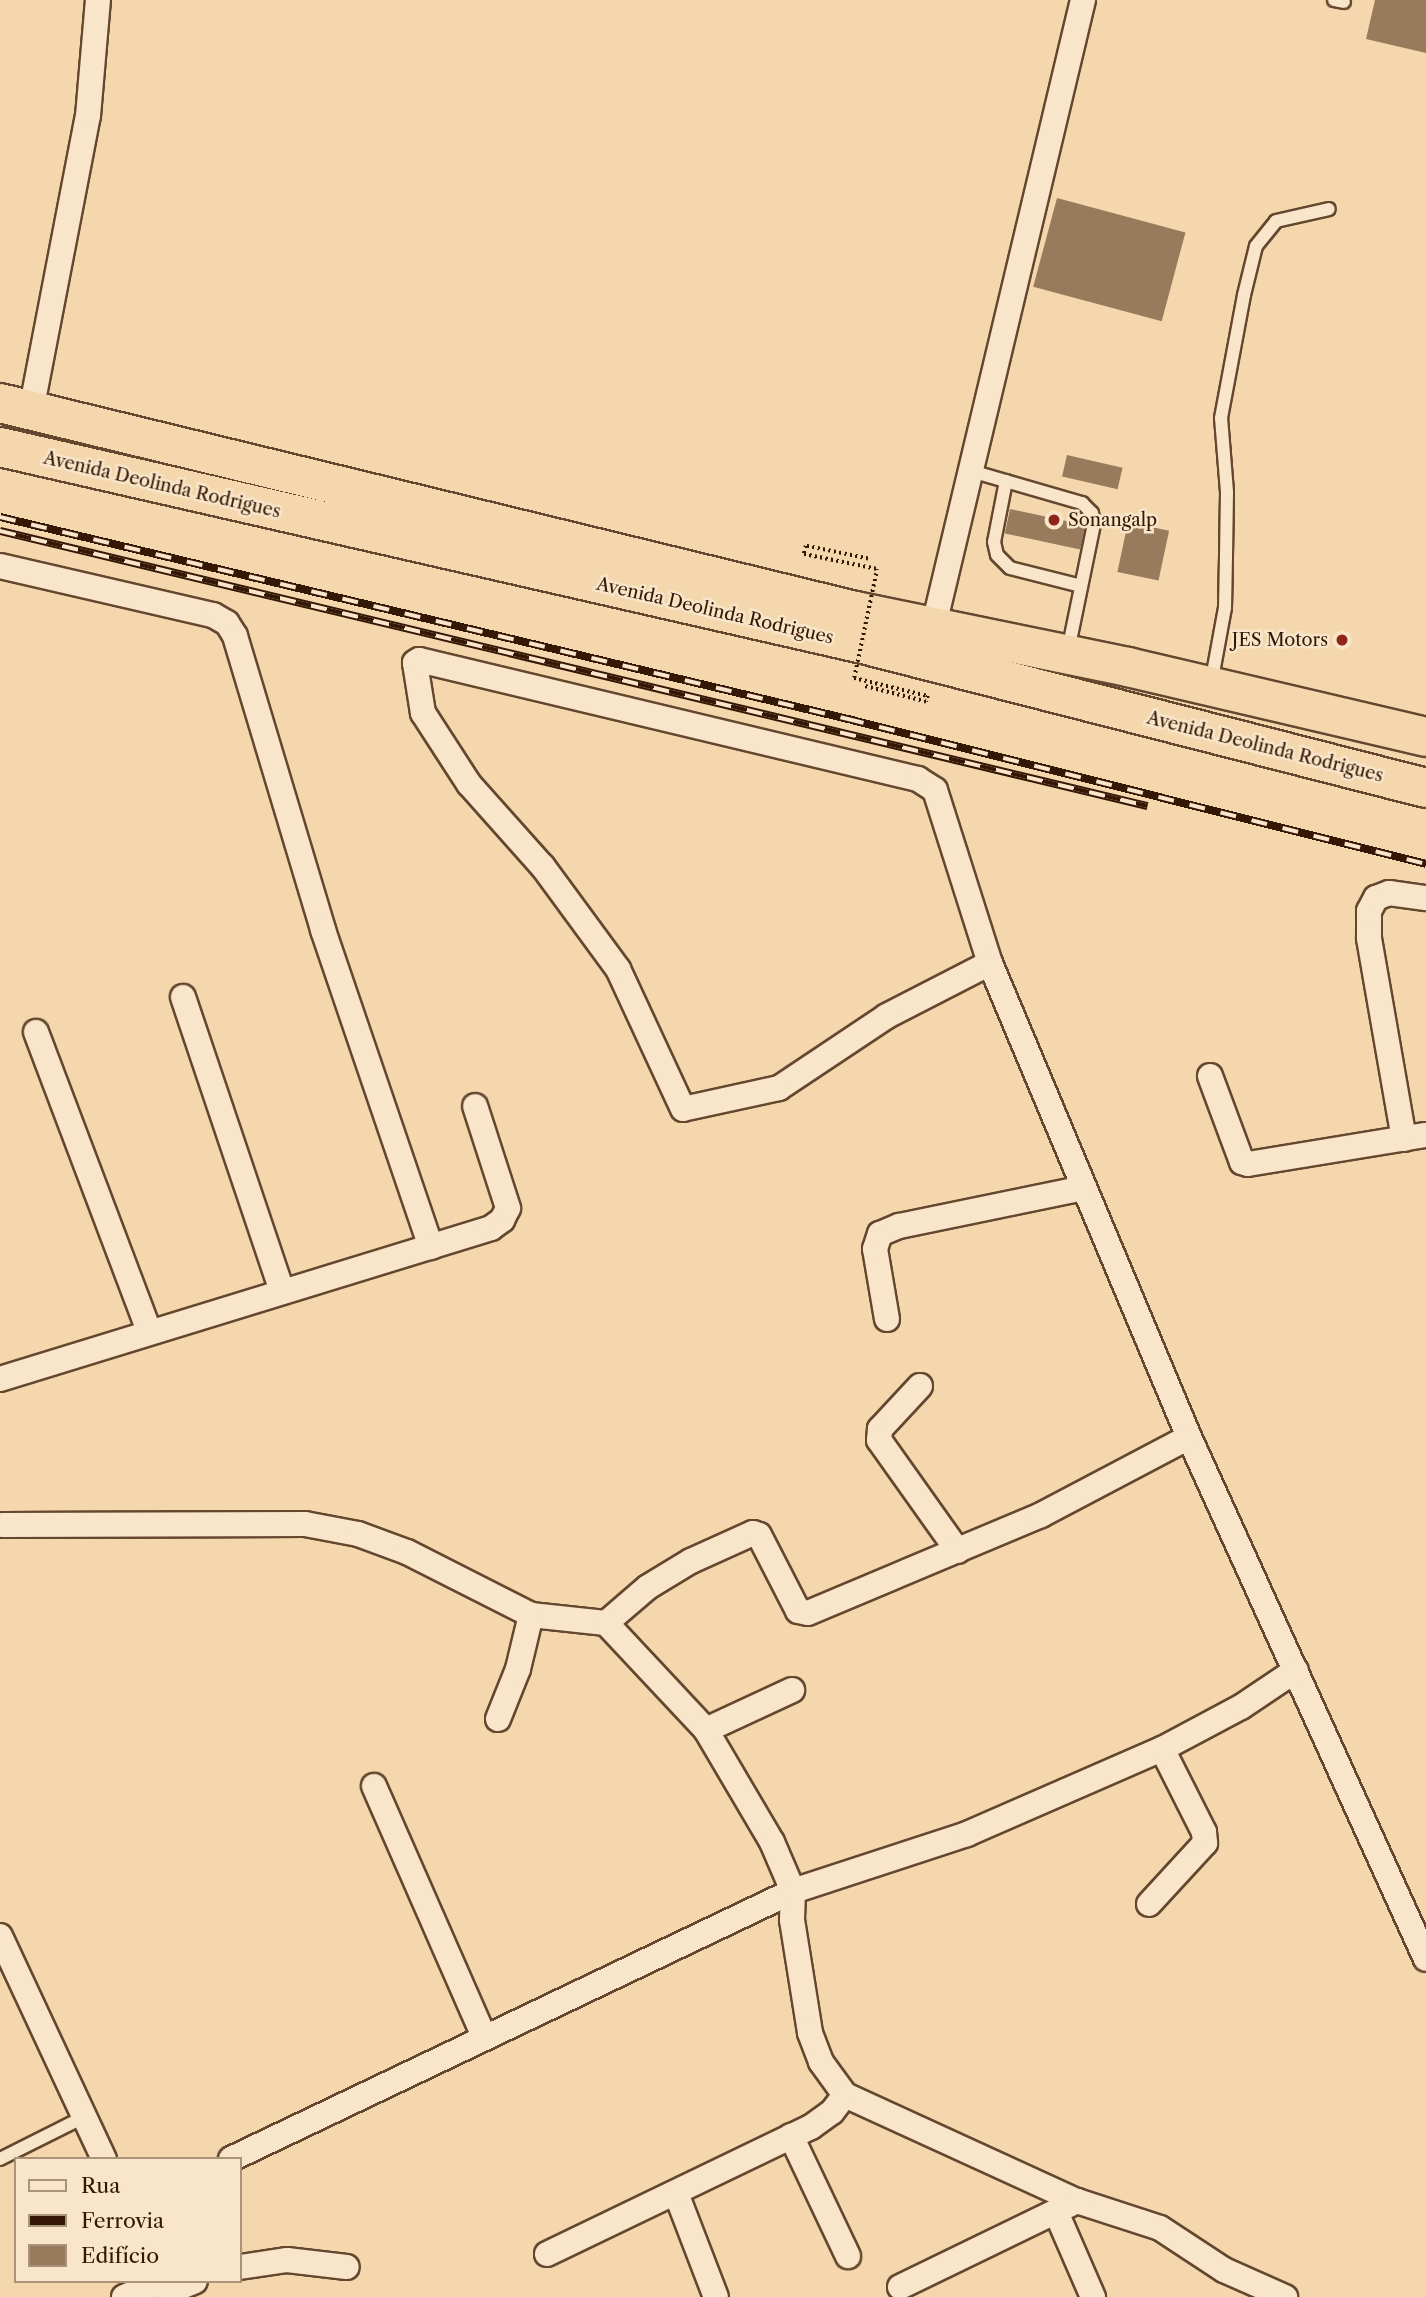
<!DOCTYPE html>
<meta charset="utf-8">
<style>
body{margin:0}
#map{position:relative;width:1426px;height:2297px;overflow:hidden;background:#f5d7ae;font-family:"Libre Caslon Text",serif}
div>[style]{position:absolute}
.building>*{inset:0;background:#987b5c;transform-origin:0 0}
.path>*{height:3.5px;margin-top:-1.75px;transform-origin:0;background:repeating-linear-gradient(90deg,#341704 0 2px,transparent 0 5.5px)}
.roads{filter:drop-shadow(2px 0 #64472e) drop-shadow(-2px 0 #64472e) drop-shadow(0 2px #64472e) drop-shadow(0 -2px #64472e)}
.lane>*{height:12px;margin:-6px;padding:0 6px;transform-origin:6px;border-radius:6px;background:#f8e5ca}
.street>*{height:24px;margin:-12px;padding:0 12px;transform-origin:12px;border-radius:12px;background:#f8e5ca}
.highway>*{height:38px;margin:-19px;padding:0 19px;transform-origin:19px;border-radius:19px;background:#f5d7ae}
.rail>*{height:8px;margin-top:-4px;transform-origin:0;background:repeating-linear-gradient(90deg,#f8e5ca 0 16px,#341704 0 32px);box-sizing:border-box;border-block:2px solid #341704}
.path-bridge>*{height:3.5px;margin-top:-1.75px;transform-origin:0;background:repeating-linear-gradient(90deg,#341704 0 2px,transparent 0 5.5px)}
.dots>*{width:19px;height:19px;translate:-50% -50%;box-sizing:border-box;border:4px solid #f8e5ca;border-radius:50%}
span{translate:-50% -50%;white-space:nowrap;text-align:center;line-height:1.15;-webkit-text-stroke:5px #f8e5ca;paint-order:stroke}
.street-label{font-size:18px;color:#341704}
.poi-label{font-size:18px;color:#341704}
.left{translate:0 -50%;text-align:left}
.right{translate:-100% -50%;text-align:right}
.legend{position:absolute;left:14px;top:2157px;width:228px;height:126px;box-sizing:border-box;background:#f8e5ca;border:2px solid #aa937b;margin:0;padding:9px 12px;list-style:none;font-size:21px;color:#341704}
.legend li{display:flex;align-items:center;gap:14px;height:35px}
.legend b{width:35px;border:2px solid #aa937b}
</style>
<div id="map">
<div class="building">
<i style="clip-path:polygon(1375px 0,1426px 0,1426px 53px,1366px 39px)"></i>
<i style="left:1057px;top:198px;width:133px;height:92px;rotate:15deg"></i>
<i style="left:1067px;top:455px;width:57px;height:22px;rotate:13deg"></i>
<i style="left:1010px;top:509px;width:77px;height:25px;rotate:12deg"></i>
<i style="left:1128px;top:522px;width:42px;height:51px;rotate:12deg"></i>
</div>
<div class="path">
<i style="left:868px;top:559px;width:63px;rotate:-168.2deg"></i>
<i style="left:806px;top:546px;width:8px;rotate:104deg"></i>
<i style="left:804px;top:554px;width:75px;rotate:11.6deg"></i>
<i style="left:854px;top:678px;width:76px;rotate:13.7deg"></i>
<i style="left:928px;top:696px;width:6px;rotate:108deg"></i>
<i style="left:926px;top:702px;width:65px;rotate:-165.7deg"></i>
</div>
<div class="roads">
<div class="lane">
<i style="left:1334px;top:0;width:10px;rotate:11deg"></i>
<i style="left:971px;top:471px;width:116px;rotate:16.1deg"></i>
<i style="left:1082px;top:503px;width:14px;rotate:45deg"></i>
<i style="left:1092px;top:513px;width:11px;rotate:80deg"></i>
<i style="left:1094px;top:524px;width:130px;rotate:101.6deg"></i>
<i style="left:1006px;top:481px;width:62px;rotate:101.1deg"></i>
<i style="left:994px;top:542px;width:13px;rotate:77deg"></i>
<i style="left:997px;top:555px;width:18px;rotate:45deg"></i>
<i style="left:1010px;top:568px;width:73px;rotate:14.2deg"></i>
<i style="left:1211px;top:684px;width:77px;rotate:-79.6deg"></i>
<i style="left:1225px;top:608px;width:52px;rotate:-88.9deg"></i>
<i style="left:1226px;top:556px;width:64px;rotate:-89.1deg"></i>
<i style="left:1227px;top:492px;width:74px;rotate:-94.6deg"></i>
<i style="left:1221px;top:418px;width:125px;rotate:-79.4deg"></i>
<i style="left:1244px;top:295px;width:50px;rotate:-76.2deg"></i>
<i style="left:1256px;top:246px;width:32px;rotate:-51deg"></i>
<i style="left:1276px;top:221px;width:54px;rotate:-12.8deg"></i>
<i style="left:0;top:2159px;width:94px;rotate:-26.6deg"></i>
</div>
<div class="street">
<i style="left:31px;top:411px;width:300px;rotate:-79.1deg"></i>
<i style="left:88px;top:116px;width:116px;rotate:-85.1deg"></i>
<i style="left:0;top:566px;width:219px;rotate:13deg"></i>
<i style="left:213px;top:615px;width:16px;rotate:30deg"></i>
<i style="left:227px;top:623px;width:15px;rotate:58deg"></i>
<i style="left:235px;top:636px;width:307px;rotate:73.3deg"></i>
<i style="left:323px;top:930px;width:335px;rotate:71.2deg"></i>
<i style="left:933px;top:629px;width:647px;rotate:-76.59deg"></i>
<i style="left:990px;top:963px;width:116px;rotate:152.8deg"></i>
<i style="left:887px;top:1016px;width:130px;rotate:146.3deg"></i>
<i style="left:779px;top:1088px;width:98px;rotate:167.7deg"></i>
<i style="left:683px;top:1109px;width:154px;rotate:-114.9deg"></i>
<i style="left:618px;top:969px;width:127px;rotate:-126.3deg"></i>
<i style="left:543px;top:867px;width:111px;rotate:-131.7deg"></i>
<i style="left:469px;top:784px;width:85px;rotate:-122.9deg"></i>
<i style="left:423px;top:713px;width:51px;rotate:-99.1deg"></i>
<i style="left:415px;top:663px;width:5px;rotate:-37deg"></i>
<i style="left:419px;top:660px;width:513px;rotate:13.41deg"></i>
<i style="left:918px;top:779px;width:20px;rotate:33deg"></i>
<i style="left:935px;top:790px;width:182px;rotate:72.4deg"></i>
<i style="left:990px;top:963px;width:514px;rotate:67.23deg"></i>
<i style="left:1189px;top:1437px;width:573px;rotate:65.58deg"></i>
<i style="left:183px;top:997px;width:311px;rotate:71.4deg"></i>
<i style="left:36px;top:1032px;width:320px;rotate:69.3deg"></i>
<i style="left:1210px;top:1076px;width:92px;rotate:69.6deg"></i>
<i style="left:1242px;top:1162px;width:6px;rotate:18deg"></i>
<i style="left:1248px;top:1164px;width:180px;rotate:-9.3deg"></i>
<i style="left:1404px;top:1139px;width:204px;rotate:-99.9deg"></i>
<i style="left:1369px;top:938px;width:27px;rotate:-90deg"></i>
<i style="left:1369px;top:911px;width:15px;rotate:-62deg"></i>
<i style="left:1376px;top:898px;width:14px;rotate:-21deg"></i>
<i style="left:1389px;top:893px;width:37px;rotate:8deg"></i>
<i style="left:887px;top:1319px;width:71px;rotate:-99.7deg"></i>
<i style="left:875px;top:1249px;width:16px;rotate:-72deg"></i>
<i style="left:880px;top:1234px;width:21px;rotate:-23deg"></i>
<i style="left:899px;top:1226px;width:189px;rotate:-11.6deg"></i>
<i style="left:0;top:1379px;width:514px;rotate:-17.09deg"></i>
<i style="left:491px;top:1228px;width:14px;rotate:-36deg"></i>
<i style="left:502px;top:1220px;width:13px;rotate:-63deg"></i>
<i style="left:508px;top:1208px;width:107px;rotate:-107.9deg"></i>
<i style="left:920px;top:1386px;width:59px;rotate:132.9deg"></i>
<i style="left:880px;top:1429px;width:11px;rotate:95deg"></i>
<i style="left:879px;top:1440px;width:136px;rotate:54.6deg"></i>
<i style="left:2px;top:1525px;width:303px;rotate:-0.2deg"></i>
<i style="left:305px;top:1524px;width:54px;rotate:10.7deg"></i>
<i style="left:358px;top:1534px;width:52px;rotate:20.2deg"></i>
<i style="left:407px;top:1552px;width:139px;rotate:26.9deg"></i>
<i style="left:531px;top:1615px;width:75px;rotate:6.1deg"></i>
<i style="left:606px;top:1623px;width:55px;rotate:-40.6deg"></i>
<i style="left:648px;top:1587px;width:50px;rotate:-31.2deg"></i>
<i style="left:691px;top:1561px;width:68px;rotate:-24.3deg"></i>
<i style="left:753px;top:1533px;width:6px;rotate:18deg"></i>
<i style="left:759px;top:1535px;width:85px;rotate:62.8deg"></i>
<i style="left:798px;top:1611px;width:10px;rotate:11deg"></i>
<i style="left:808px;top:1613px;width:253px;rotate:-22.8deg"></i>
<i style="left:1041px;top:1515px;width:167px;rotate:-27.8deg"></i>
<i style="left:606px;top:1623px;width:146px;rotate:46.9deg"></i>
<i style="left:706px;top:1730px;width:130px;rotate:59.5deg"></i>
<i style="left:772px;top:1842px;width:53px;rotate:66.8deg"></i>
<i style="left:793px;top:1891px;width:29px;rotate:92deg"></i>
<i style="left:792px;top:1920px;width:114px;rotate:80.9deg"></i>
<i style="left:810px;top:2033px;width:31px;rotate:69deg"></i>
<i style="left:821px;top:2062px;width:41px;rotate:54deg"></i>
<i style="left:845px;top:2095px;width:255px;rotate:24.6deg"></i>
<i style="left:1077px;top:2201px;width:87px;rotate:18deg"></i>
<i style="left:1160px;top:2228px;width:77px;rotate:33.3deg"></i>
<i style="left:1224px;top:2270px;width:67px;rotate:23.9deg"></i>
<i style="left:498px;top:1719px;width:54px;rotate:-68.2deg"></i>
<i style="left:518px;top:1669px;width:56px;rotate:-76.5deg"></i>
<i style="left:706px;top:1730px;width:95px;rotate:-24.9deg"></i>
<i style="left:374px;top:1786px;width:274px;rotate:66.3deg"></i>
<i style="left:1149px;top:1904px;width:83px;rotate:-47.4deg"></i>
<i style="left:1205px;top:1843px;width:11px;rotate:-95deg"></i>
<i style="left:1204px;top:1832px;width:93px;rotate:-116.8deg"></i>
<i style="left:0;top:1936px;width:246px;rotate:65deg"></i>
<i style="left:791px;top:2136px;width:133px;rotate:64.6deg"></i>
<i style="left:231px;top:2159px;width:623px;rotate:-25.49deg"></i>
<i style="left:793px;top:1891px;width:183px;rotate:-18.1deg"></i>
<i style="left:967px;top:1834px;width:213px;rotate:-23.6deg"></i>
<i style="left:1162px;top:1749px;width:89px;rotate:-28deg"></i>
<i style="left:1241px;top:1707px;width:66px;rotate:-33.9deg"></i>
<i style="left:676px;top:2193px;width:111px;rotate:69deg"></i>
<i style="left:1056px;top:2212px;width:93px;rotate:66.5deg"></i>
<i style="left:547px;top:2254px;width:293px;rotate:-25.7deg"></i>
<i style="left:811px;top:2127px;width:26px;rotate:-36deg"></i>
<i style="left:832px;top:2112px;width:21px;rotate:-53deg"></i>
<i style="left:240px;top:2267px;width:48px;rotate:-8.5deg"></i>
<i style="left:287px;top:2260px;width:60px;rotate:6.7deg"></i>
<i style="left:900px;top:2287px;width:197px;rotate:-25.9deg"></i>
<i style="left:166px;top:2293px;width:31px;rotate:-22deg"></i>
<i style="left:124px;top:2297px;width:40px;rotate:-23.4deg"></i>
</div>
<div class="highway">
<i style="left:0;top:403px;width:880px;rotate:13.67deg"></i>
<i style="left:855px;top:611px;width:279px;rotate:11.6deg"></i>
<i style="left:1128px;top:667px;width:306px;rotate:13.2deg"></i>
<i style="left:0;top:447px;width:889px;rotate:12.86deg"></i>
<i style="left:867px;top:645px;width:577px;rotate:14.35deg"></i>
</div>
</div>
<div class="rail">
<i style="left:0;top:517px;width:872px;rotate:13.4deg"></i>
<i style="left:848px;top:719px;width:596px;rotate:14.08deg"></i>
<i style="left:0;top:531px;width:1180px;rotate:13.48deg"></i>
</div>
<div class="path-bridge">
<i style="left:854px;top:678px;width:111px;rotate:-78.1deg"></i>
</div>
<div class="dots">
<i style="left:1054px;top:520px;background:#8f2418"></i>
<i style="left:1342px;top:640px;background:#8f2418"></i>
</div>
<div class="street-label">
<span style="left:162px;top:485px;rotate:13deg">Avenida Deolinda Rodrigues</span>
<span style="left:715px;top:611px;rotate:13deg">Avenida Deolinda Rodrigues</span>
<span style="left:1265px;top:747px;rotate:14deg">Avenida Deolinda Rodrigues</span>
</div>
<div class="poi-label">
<span class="left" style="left:1068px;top:520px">Sonangalp</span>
<span class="right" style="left:1328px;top:640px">JES Motors</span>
</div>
<ul class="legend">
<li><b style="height:9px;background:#f8e5ca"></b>Rua</li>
<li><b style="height:9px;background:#341704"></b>Ferrovia</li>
<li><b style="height:19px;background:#987b5c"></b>Edifício</li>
</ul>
</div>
